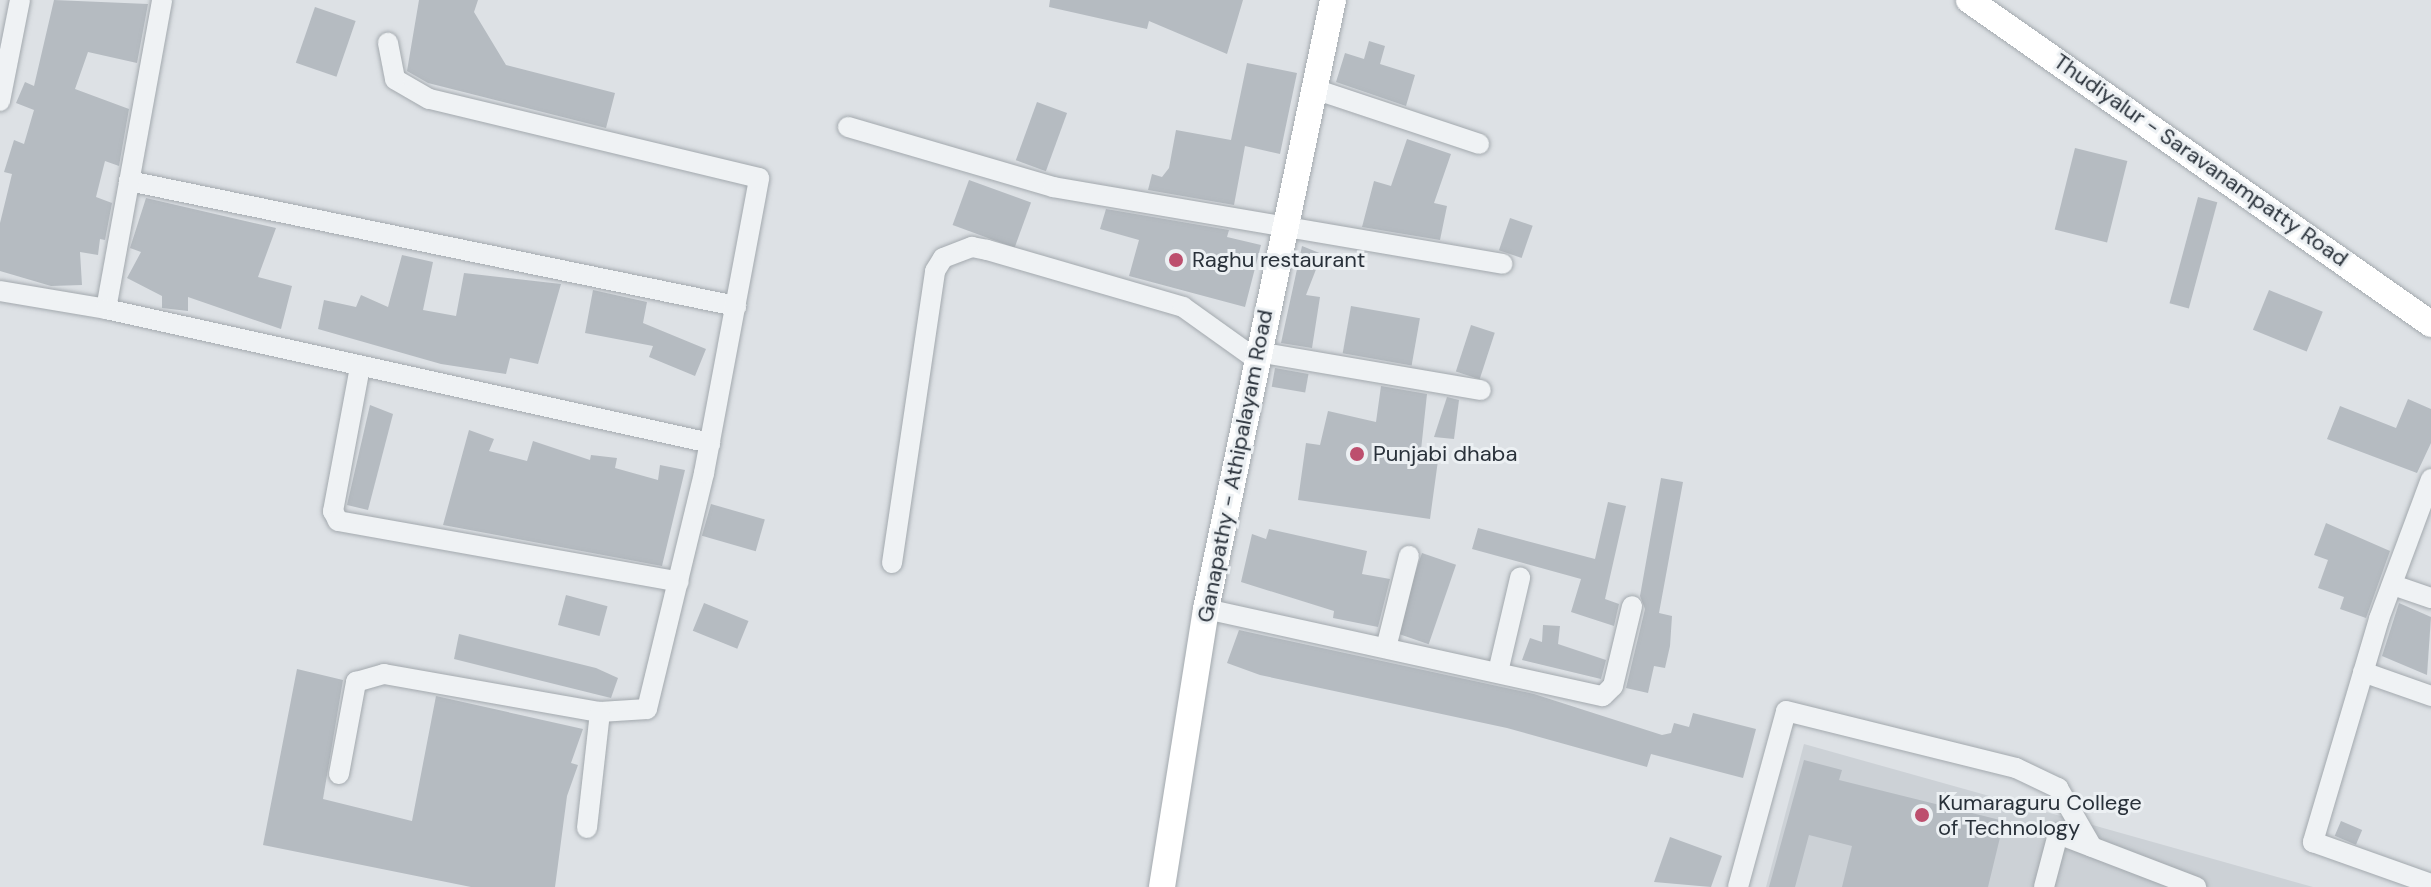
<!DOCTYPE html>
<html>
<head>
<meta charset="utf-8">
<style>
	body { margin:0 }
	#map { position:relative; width:2431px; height:887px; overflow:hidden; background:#dde1e5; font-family:"DM Sans",sans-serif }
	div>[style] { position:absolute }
	.built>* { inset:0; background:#ccd1d6 }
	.building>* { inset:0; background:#b5bbc1; transform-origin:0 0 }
	.roads { filter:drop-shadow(0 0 2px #a3a9ae) drop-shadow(0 0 2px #a3a9ae) }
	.minor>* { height:20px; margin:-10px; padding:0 10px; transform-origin:10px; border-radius:10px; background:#eff2f4 }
	.major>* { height:26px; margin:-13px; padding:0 13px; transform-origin:13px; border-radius:13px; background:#fff }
	.dots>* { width:22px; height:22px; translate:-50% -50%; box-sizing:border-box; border:4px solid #ecf0f3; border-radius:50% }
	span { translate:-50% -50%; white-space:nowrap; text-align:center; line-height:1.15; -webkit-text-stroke:6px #ecf0f3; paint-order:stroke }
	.street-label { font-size:22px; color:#29313a }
	.poi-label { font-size:22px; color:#29313a }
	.left { translate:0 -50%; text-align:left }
</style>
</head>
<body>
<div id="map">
	<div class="built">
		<div style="clip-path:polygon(1804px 744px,2313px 887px,1766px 887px)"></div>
	</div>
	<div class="building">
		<div style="clip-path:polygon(54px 0,148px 4px,137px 63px,88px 52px,75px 89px,129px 109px,119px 166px,105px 161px,96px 197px,112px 203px,105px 240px,100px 239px,98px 255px,80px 252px,82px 285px,51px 286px,0 271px,0 223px,12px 174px,4px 172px,14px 140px,24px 144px,34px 110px,16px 103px,25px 82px,34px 86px)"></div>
		<div style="clip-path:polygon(419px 0,478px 0,474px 12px,506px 65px,615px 93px,606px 128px,428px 83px,407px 71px)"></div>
		<div style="clip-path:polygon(1050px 0,1243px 0,1227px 54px,1149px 21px,1147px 29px,1049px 7px)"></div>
		<div style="left:315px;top:7px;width:43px;height:59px;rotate:19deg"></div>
		<div style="clip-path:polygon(1369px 41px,1385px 46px,1380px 64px,1415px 75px,1406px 106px,1336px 82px,1345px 53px,1364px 59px)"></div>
		<div style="clip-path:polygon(1247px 63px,1297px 73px,1280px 154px,1245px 146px,1234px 205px,1148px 190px,1152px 174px,1162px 177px,1169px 168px,1176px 130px,1231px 140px)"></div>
		<div style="left:1037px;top:102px;width:32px;height:62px;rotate:20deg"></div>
		<div style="clip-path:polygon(1407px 139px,1451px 154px,1434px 203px,1447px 206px,1440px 240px,1362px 227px,1374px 181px,1391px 186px)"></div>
		<div style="left:2075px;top:148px;width:54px;height:84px;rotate:14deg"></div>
		<div style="left:969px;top:180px;width:66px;height:48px;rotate:20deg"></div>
		<div style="left:2198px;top:197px;width:20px;height:110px;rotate:15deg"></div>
		<div style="clip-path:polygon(146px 198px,276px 228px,258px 277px,292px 286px,281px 329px,188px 297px,188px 311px,162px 308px,162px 296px,127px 278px,141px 252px,130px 248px)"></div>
		<div style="clip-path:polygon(1106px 209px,1229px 230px,1227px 237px,1261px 245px,1245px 307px,1129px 276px,1139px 240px,1100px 229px)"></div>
		<div style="left:1510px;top:218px;width:24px;height:34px;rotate:19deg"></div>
		<div style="clip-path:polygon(1302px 246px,1322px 254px,1306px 295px,1320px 297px,1312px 348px,1281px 343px)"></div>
		<div style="clip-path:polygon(402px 255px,433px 262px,423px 310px,456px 316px,464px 273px,561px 284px,538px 364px,510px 358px,506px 374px,441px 364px,318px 329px,324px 300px,356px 307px,361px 295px,388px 307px)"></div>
		<div style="clip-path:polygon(593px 290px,647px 302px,643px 323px,706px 349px,695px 376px,649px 357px,653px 346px,585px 333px)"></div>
		<div style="left:2269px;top:290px;width:58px;height:43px;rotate:22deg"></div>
		<div style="left:1351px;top:306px;width:70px;height:48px;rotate:10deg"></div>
		<div style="left:1471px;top:325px;width:25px;height:49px;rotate:18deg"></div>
		<div style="left:1275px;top:368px;width:34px;height:19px;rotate:10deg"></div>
		<div style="clip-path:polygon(1381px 386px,1427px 394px,1421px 450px,1439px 453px,1430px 519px,1298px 500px,1306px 443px,1320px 445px,1328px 411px,1376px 422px)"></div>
		<div style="clip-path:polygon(1447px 397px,1459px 400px,1454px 439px,1434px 437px)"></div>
		<div style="clip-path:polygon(2408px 399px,2431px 409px,2431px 443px,2417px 473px,2327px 439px,2340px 406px,2396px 428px)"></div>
		<div style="clip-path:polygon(370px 405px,393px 414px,368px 510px,347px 505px)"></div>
		<div style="clip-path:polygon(469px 430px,494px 439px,489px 451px,527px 461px,533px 441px,590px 460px,591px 455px,617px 458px,615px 468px,658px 480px,660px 465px,685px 470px,662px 566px,443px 525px)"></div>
		<div style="clip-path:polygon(1661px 478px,1683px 482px,1659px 613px,1672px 616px,1670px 646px,1665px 668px,1654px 666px,1648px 693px,1626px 688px,1645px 609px,1640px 596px)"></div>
		<div style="clip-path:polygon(1608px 502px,1626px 506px,1605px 599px,1619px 604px,1614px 626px,1571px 612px,1581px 579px,1472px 549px,1478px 528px,1595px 559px)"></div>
		<div style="left:711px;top:504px;width:56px;height:33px;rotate:16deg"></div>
		<div style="clip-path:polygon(2326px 523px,2390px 551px,2366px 618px,2340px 609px,2344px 597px,2318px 588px,2328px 560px,2314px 555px)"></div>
		<div style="clip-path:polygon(1269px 529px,1367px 551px,1362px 574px,1390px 579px,1378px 627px,1333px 618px,1334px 611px,1241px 582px,1252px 534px,1266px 539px)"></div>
		<div style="left:1422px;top:553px;width:36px;height:84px;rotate:19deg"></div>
		<div style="left:566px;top:595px;width:43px;height:31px;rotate:15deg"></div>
		<div style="left:704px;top:603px;width:48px;height:30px;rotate:22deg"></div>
		<div style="clip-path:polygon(2399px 603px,2431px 617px,2427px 675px,2382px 656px)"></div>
		<div style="clip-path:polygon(1543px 625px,1560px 626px,1558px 644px,1606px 660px,1601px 679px,1522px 660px,1530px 638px,1542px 642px)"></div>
		<div style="clip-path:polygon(1239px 630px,1534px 694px,1662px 735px,1671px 733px,1674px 723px,1689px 727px,1693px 713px,1756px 729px,1743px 778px,1651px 754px,1647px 767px,1507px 728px,1260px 675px,1227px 663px)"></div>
		<div style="clip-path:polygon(459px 634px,596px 668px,618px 678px,611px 698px,454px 659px)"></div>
		<div style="clip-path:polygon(297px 669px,343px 680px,323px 799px,412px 821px,436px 696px,583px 729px,571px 763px,578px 765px,567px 796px,555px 887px,471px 887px,263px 845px)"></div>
		<div style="clip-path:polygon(1804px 760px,1842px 770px,1839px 780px,2004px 821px,1988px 887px,1842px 887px,1852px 846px,1809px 835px,1795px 887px,1769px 887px)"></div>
		<div style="left:2341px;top:821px;width:23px;height:16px;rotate:23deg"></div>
		<div style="clip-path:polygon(1670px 837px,1722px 856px,1711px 887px,1654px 882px)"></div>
	</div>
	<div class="roads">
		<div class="minor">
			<div style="left:1314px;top:89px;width:174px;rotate:18.4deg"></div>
			<div style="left:0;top:101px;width:103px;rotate:-78.8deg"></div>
			<div style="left:848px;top:127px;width:214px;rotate:16.3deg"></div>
			<div style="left:1053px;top:187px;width:456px;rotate:9.7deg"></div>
			<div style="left:129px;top:181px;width:620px;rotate:11.64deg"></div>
			<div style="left:0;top:291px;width:108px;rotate:9.6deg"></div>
			<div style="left:106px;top:309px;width:314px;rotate:-79.7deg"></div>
			<div style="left:106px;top:309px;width:619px;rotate:12.51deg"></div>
			<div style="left:1258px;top:352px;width:226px;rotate:9.7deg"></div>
			<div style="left:360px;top:367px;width:147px;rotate:100.6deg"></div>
			<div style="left:333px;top:511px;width:11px;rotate:63deg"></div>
			<div style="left:338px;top:521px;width:346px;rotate:10.1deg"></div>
			<div style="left:2431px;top:479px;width:149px;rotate:110.4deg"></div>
			<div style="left:2379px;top:619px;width:233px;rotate:106.5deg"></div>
			<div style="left:2313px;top:842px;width:125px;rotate:19.6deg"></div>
			<div style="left:892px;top:563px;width:295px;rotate:-81.6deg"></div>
			<div style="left:935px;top:271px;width:15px;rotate:-58deg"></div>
			<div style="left:943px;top:258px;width:31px;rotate:-21deg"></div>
			<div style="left:972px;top:247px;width:15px;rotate:11deg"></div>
			<div style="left:987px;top:250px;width:204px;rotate:16.2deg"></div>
			<div style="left:1183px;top:307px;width:90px;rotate:35.5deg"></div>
			<div style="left:2393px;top:585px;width:40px;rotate:18.9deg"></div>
			<div style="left:1206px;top:609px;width:406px;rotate:12.4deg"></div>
			<div style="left:1603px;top:696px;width:14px;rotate:-45deg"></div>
			<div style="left:1613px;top:686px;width:82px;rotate:-76.6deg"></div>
			<div style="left:1386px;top:648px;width:95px;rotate:-76deg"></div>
			<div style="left:1498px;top:672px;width:97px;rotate:-76.8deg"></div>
			<div style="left:2363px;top:672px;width:72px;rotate:19.4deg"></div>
			<div style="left:339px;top:774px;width:94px;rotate:-79.5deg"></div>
			<div style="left:356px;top:682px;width:29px;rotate:-16deg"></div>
			<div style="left:384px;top:674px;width:219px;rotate:10deg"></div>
			<div style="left:600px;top:712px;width:47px;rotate:-3.7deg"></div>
			<div style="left:647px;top:709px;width:243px;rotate:-76.4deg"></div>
			<div style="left:704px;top:473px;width:300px;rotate:-79.4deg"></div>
			<div style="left:759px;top:178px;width:339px;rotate:-166.5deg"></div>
			<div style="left:429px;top:99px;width:39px;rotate:-150deg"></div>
			<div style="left:395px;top:79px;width:37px;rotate:-101deg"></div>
			<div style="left:587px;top:828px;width:117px;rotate:-83.6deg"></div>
			<div style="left:1738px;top:887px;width:182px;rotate:-74.7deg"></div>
			<div style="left:1786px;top:711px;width:237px;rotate:13.9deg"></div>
			<div style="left:2016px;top:768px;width:47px;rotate:25.5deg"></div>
			<div style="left:2058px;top:788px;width:68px;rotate:60deg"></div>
			<div style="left:2044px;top:887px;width:55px;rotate:-75.2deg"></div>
			<div style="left:2058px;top:834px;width:148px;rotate:21deg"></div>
		</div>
		<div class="major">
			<div style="left:1969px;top:0;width:564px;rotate:35.04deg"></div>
			<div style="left:1162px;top:887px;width:281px;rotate:-81deg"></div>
			<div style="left:1206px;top:609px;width:622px;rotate:-78.22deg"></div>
		</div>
	</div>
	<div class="dots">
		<div style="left:1176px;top:260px;background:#bd4f6e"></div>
		<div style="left:1357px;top:454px;background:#bd4f6e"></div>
		<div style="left:1922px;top:815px;background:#bd4f6e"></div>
	</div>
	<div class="street-label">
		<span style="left:2201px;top:160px;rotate:35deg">Thudiyalur - Saravanampatty Road</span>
		<span style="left:1235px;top:466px;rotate:-79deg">Ganapathy - Athipalayam Road</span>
	</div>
	<div class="poi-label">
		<span class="left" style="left:1192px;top:260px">Raghu restaurant</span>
		<span class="left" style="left:1373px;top:454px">Punjabi dhaba</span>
		<span class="left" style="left:1938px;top:815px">Kumaraguru College<br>of Technology</span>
	</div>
</div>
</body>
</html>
